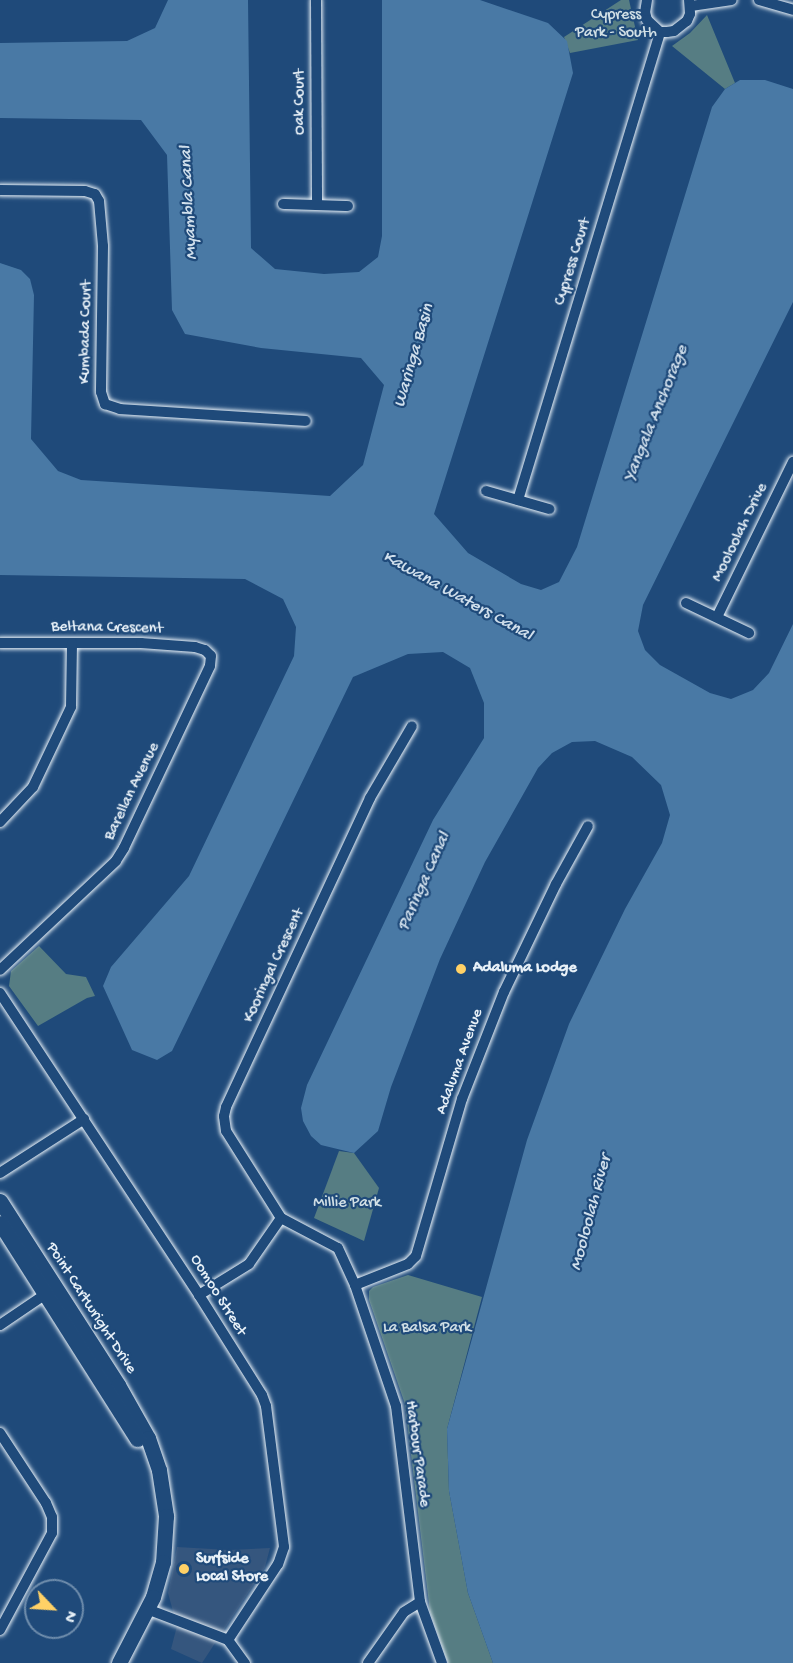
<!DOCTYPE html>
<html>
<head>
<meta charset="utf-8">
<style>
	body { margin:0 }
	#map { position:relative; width:793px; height:1663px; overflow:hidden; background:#1f4a7a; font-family:"Gochi Hand",sans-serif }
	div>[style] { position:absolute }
	.built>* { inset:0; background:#35567e }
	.green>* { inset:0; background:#567d83 }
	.water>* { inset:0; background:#4979a5 }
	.roads { filter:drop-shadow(0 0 2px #e8f1f8) drop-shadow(0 0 2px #e8f1f8) }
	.minor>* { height:10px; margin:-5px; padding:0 5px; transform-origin:5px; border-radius:5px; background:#1f4a7a }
	.secondary>* { height:15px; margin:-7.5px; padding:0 7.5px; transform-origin:7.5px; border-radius:7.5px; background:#1f4a7a }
	.dots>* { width:16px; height:16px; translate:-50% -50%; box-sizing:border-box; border:3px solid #1f4a7a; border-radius:50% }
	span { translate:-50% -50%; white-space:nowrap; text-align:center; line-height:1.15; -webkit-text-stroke:4.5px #1f4a7a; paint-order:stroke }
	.park-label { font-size:16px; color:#d2e0e6 }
	.street-label { font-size:16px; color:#e8f1f8 }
	.poi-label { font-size:16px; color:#e8f1f8; font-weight:700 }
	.left { translate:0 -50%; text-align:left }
	.water-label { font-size:18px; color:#d0dfec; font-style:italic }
	.north { position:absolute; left:24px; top:1579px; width:60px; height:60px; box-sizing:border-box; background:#1f4a7a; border:2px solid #6f8dac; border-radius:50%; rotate:115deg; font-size:16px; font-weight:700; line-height:24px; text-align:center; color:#e8f1f8 }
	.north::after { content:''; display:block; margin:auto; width:21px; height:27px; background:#ffd166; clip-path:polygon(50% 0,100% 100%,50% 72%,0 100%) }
</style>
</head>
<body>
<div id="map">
	<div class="built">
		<div style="clip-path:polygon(177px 1547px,229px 1550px,270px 1548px,265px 1567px,202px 1663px,171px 1649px,177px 1626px,168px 1593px)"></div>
	</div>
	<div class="green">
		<div style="clip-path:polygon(621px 0,629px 0,638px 40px,570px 53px,564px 37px)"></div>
		<div style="clip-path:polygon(707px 15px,735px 83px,725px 89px,672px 46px,690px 33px)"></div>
		<div style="clip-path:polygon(39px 946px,66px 974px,86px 977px,95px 996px,87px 998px,38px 1026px,9px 986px,11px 971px)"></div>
		<div style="clip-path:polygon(339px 1151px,354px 1153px,379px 1188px,364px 1241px,314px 1218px)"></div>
		<div style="clip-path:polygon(408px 1275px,482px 1297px,447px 1429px,449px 1491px,468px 1593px,493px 1663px,448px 1663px,430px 1612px,405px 1404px,369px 1300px,369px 1291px,373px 1287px)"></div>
	</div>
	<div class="water">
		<div style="clip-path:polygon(168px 0,248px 0,251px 248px,275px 269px,324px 274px,359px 272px,378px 257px,382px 236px,382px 0,480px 0,548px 23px,567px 41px,573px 73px,434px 514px,468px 553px,521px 584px,541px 590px,559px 582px,577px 547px,712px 107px,725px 89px,740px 80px,765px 80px,793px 89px,793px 302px,643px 605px,638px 631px,645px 650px,660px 665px,710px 693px,731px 699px,753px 690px,769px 673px,793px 624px,793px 1663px,493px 1663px,468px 1593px,449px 1491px,447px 1429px,527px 1140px,569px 1024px,625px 909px,662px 843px,670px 815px,661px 785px,632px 757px,595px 741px,572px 742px,552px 753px,538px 768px,485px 862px,440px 959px,391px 1087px,378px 1131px,354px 1153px,321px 1145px,311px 1136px,303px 1121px,301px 1108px,307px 1085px,433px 820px,484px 738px,484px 703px,470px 668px,443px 652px,408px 654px,353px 677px,172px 1051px,157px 1060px,132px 1050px,103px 986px,111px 967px,189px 876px,294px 656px,296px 627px,283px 599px,245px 579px,0 575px,0 263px,21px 270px,30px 279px,34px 295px,31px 439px,58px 471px,81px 480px,330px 496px,363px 465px,384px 385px,361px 358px,261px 348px,185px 334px,172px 310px,167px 155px,141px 120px,0 118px,0 43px,127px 41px,155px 28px)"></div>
	</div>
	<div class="roads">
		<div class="minor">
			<div style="left:316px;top:0;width:204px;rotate:89.7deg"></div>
			<div style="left:647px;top:0;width:12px;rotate:99deg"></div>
			<div style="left:645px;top:12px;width:8px;rotate:76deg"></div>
			<div style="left:647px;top:20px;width:18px;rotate:43deg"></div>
			<div style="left:660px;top:32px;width:7px"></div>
			<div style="left:667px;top:32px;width:7px;rotate:-8deg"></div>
			<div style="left:674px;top:31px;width:16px;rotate:-38deg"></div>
			<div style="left:687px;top:21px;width:8px;rotate:-67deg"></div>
			<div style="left:690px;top:14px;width:14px;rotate:-94deg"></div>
			<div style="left:759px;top:0;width:35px;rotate:16deg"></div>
			<div style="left:691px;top:6px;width:41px;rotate:-8.3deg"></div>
			<div style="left:0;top:190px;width:85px;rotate:0.7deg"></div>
			<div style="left:85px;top:191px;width:10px;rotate:17deg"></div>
			<div style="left:95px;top:194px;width:8px;rotate:60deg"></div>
			<div style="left:99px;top:201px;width:45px;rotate:84.9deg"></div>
			<div style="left:103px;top:246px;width:146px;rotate:90.8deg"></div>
			<div style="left:101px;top:392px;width:13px;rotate:72deg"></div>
			<div style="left:105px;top:404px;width:16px;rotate:18deg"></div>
			<div style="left:120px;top:409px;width:186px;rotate:3.7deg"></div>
			<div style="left:283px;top:204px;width:65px;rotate:1.8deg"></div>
			<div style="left:486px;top:491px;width:66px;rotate:15.9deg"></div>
			<div style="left:518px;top:500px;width:489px;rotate:-73.1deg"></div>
			<div style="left:686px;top:603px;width:70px;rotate:25.5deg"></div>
			<div style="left:717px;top:617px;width:173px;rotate:-63.9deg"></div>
			<div style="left:0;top:643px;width:141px"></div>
			<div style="left:141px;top:643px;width:54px;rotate:4.2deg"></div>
			<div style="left:195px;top:647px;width:10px;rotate:17deg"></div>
			<div style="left:205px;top:650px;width:8px;rotate:45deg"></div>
			<div style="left:211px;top:656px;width:10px;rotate:96deg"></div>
			<div style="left:210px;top:666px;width:201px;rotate:115.3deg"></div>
			<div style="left:124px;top:848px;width:15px;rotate:122deg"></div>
			<div style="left:116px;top:861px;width:159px;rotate:136.8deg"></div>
			<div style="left:0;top:822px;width:48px;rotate:-46.7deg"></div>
			<div style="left:33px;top:787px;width:89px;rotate:-64.6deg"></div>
			<div style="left:71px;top:707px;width:64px;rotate:-89.1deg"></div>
			<div style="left:0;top:993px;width:362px;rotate:56.6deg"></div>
			<div style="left:199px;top:1295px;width:118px;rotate:57.8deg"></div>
			<div style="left:262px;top:1395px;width:12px;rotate:70deg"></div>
			<div style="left:266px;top:1406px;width:142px;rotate:82.7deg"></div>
			<div style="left:284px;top:1547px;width:18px;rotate:109deg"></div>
			<div style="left:278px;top:1564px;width:91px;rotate:123.3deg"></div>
			<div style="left:0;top:1173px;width:100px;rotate:-32.7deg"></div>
			<div style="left:281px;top:1218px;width:103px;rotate:-122.3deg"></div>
			<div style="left:226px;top:1131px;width:15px;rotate:-98deg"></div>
			<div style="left:224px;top:1116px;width:9px;rotate:-77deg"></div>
			<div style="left:226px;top:1107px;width:341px;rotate:-65deg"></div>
			<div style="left:370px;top:798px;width:83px;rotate:-59.7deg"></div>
			<div style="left:281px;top:1218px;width:64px;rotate:27.8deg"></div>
			<div style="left:338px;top:1248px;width:41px;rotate:65.3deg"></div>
			<div style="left:355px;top:1285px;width:128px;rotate:71.3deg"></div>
			<div style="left:396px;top:1406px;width:197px;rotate:83deg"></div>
			<div style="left:420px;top:1602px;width:65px;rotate:70.2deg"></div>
			<div style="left:355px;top:1285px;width:57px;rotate:-21.6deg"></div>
			<div style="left:408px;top:1264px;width:11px;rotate:-45deg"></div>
			<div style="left:416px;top:1256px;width:164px;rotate:-73.7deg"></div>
			<div style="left:462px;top:1099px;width:115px;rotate:-68.6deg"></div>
			<div style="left:504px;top:992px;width:120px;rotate:-64.3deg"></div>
			<div style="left:556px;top:884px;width:66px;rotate:-61.1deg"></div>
			<div style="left:199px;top:1295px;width:59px;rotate:-31.8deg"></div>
			<div style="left:249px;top:1264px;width:56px;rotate:-55.2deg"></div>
			<div style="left:0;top:1325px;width:60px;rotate:-34.2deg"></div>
			<div style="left:0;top:1433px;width:84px;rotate:56.7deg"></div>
			<div style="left:46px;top:1503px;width:15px;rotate:67deg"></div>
			<div style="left:52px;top:1517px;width:16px;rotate:90deg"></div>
			<div style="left:52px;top:1533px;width:110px;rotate:118.2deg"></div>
			<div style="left:147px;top:1609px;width:87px;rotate:20.9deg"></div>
			<div style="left:228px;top:1640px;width:29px;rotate:54deg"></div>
			<div style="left:368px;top:1663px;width:62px;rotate:-54.8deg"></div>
			<div style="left:404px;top:1612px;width:19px;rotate:-32deg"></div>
		</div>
		<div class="secondary">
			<div style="left:0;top:1201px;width:219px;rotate:57.3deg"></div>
			<div style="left:118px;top:1385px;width:61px;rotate:60.5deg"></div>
			<div style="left:148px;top:1438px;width:34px;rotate:71deg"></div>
			<div style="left:159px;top:1470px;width:47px;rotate:81.3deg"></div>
			<div style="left:166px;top:1516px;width:46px;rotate:93.7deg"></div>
			<div style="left:163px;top:1562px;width:36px;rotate:106deg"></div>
			<div style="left:153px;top:1597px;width:74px;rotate:117.3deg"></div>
			<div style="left:0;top:1223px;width:256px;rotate:57.6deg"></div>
		</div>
	</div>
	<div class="dots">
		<div style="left:461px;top:969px;background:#ffd166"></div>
		<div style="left:184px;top:1569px;background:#ffd166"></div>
	</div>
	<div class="park-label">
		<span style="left:616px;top:25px">Cypress<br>Park - South</span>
		<span style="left:347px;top:1204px">Millie Park</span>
		<span style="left:427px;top:1329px">La Balsa Park</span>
	</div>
	<div class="street-label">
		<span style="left:301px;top:102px;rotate:-90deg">Oak Court</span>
		<span style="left:574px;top:262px;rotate:-73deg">Cypress Court</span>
		<span style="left:87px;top:332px;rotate:-89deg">Kumbada Court</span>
		<span style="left:741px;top:533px;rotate:-64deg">Mooloolah Drive</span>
		<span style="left:107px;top:629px;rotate:1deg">Beltana Crescent</span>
		<span style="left:133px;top:792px;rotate:-64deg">Barellan Avenue</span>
		<span style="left:275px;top:966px;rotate:-65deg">Kooringal Crescent</span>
		<span style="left:461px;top:1062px;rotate:-70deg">Adaluma Avenue</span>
		<span style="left:217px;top:1296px;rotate:58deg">Oomoo Street</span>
		<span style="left:90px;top:1309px;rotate:57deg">Point Cartwright Drive</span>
		<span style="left:416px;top:1454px;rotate:82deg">Harbour Parade</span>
	</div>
	<div class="poi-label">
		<span class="left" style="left:473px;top:969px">Adaluma Lodge</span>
		<span class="left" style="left:196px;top:1569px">Surfside<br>Local Store</span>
	</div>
	<div class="water-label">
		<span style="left:190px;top:203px;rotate:-93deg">Myambla Canal</span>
		<span style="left:415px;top:356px;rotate:-74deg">Waringa Basin</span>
		<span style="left:657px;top:414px;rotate:-68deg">Yangala Anchorage</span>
		<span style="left:457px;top:597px;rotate:29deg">Kawana Waters Canal</span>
		<span style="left:425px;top:882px;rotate:-66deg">Paringa Canal</span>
		<span style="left:592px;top:1213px;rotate:-75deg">Mooloolah River</span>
	</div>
	<div class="north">N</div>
</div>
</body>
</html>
